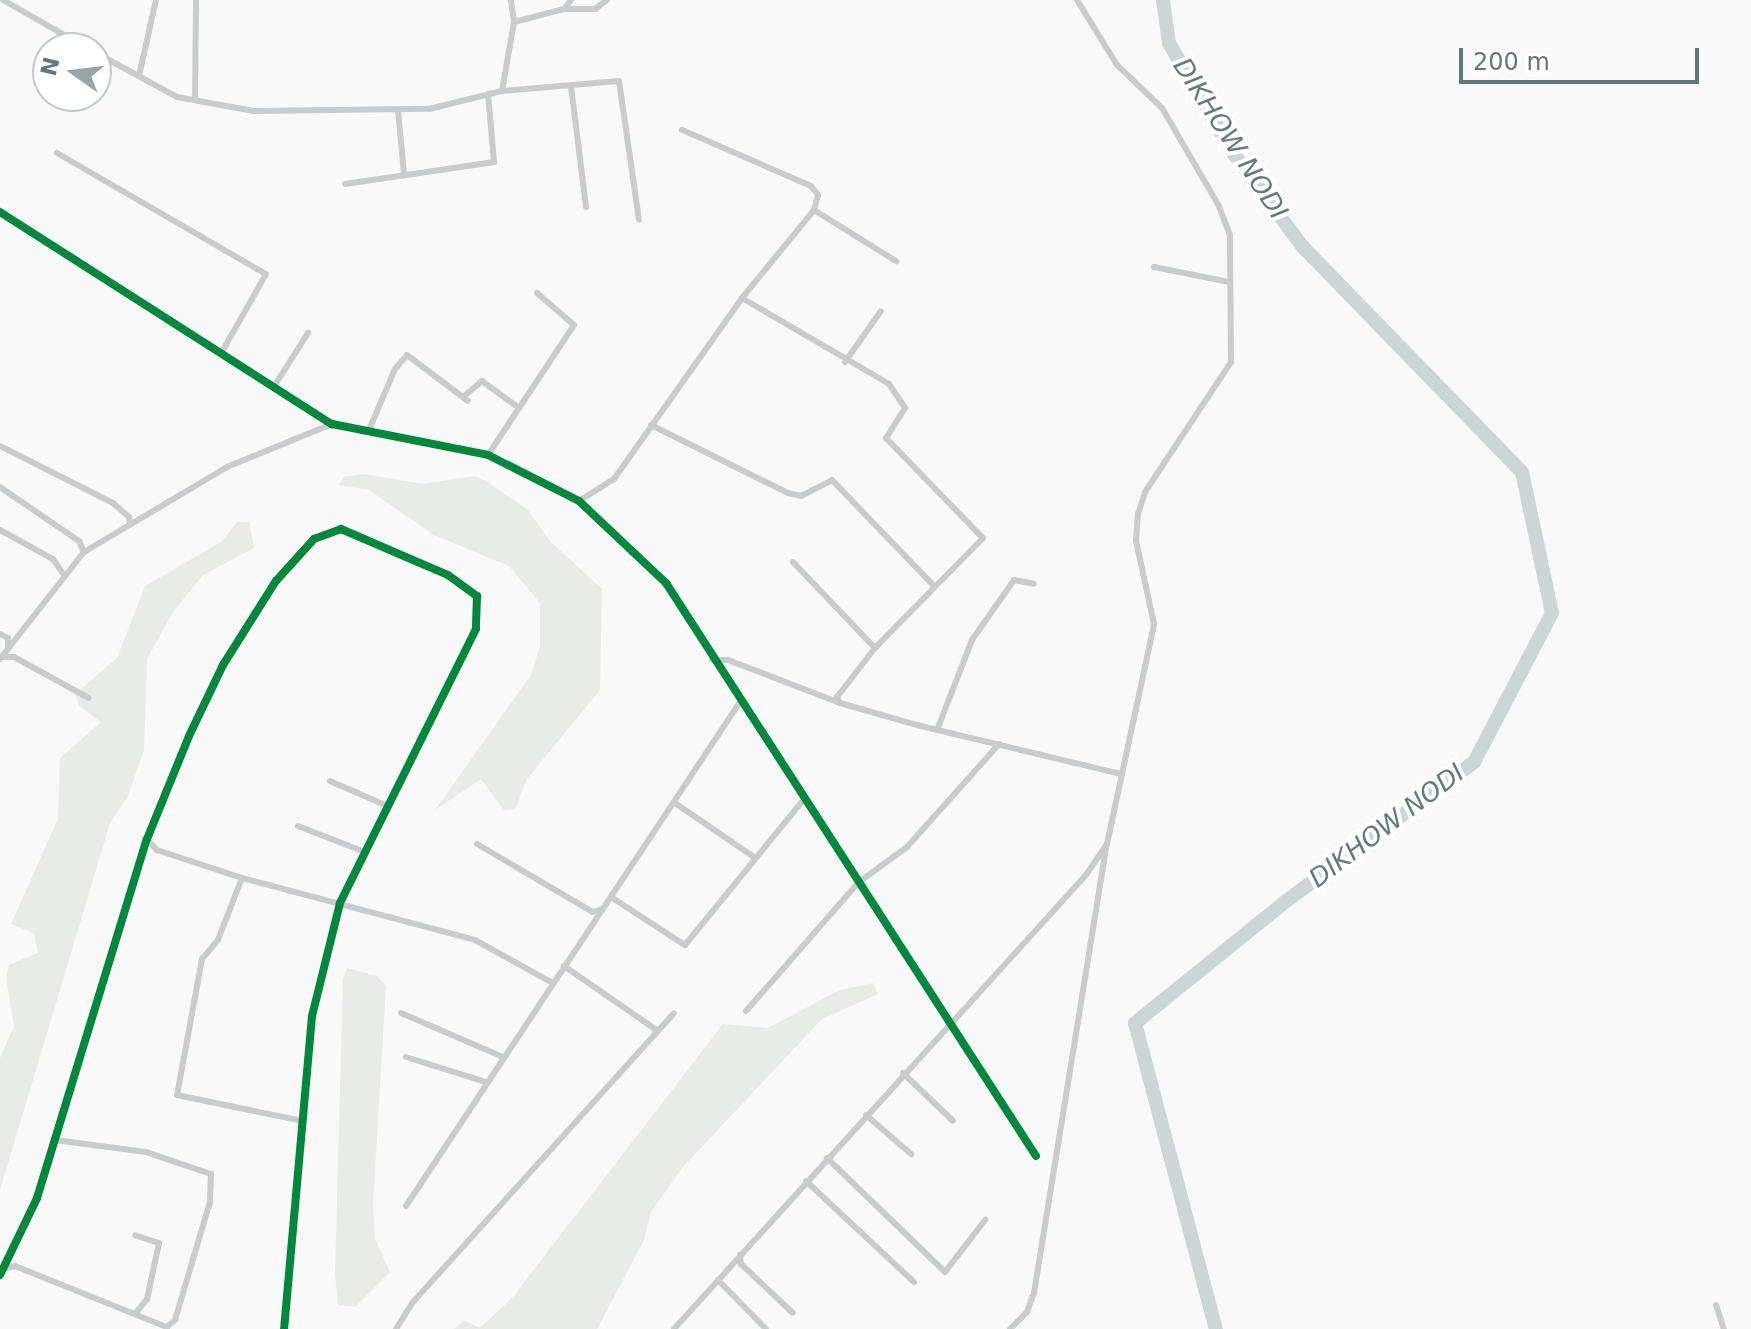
<!DOCTYPE html>
<html>
<head>
<meta charset="utf-8">
<style>
	body { margin:0 }
	#map { position:relative; width:1751px; height:1329px; overflow:hidden; background:#f9f9f9; font-family:"DejaVu Sans",sans-serif }
	div>[style] { position:absolute }
	.green>* { inset:0; background:#e9ebe6 }
	.river>* { height:14px; margin:-7px; padding:0 7px; transform-origin:7px; border-radius:7px; background:#cad7d6 }
	.street>* { height:6px; margin:-3px; padding:0 3px; transform-origin:3px; border-radius:3px; background:#c9cccd }
	.cycleway>* { height:8px; margin:-4px; padding:0 4px; transform-origin:4px; border-radius:4px; background:#00873e }
	span { translate:-50% -50%; white-space:nowrap; text-align:center; line-height:1.15; -webkit-text-stroke:8px #fff; paint-order:stroke }
	.water-label { font-size:26px; color:#607c7b; font-style:italic }
	.north { position:absolute; left:32px; top:32px; width:80px; height:80px; box-sizing:border-box; background:#fff; border:2px solid #bfc9cb; border-radius:50%; rotate:284deg; font-size:22px; font-weight:700; line-height:32px; text-align:center; color:#60787c }
	.north::after { content:''; display:block; margin:auto; width:28px; height:36px; background:#96a5a8; clip-path:polygon(50% 0,100% 100%,50% 72%,0 100%) }
	.scale { position:absolute; left:1459px; top:48px; width:240px; height:36px; box-sizing:border-box; border:4px solid #60787c; border-top:0; padding-left:10px; font-size:24px; line-height:28px; white-space:nowrap; color:#60787c; -webkit-text-stroke:6px #fff; paint-order:stroke }
</style>
</head>
<body>
<div id="map">
	<div class="green">
		<div style="clip-path:polygon(363px 474px,422px 484px,475px 476px,486px 481px,528px 510px,550px 541px,602px 589px,600px 690px,527px 779px,515px 809px,504px 810px,481px 779px,435px 810px,531px 675px,540px 646px,540px 603px,509px 566px,434px 535px,369px 490px,339px 485px,343px 477px)"></div>
		<div style="clip-path:polygon(237px 522px,249px 522px,254px 548px,203px 575px,173px 612px,147px 659px,144px 750px,128px 796px,110px 823px,0 1190px,0 1058px,14px 1026px,6px 978px,9px 965px,38px 953px,34px 933px,11px 924px,58px 819px,60px 758px,101px 722px,79px 706px,75px 694px,117px 658px,145px 586px,221px 542px)"></div>
		<div style="clip-path:polygon(347px 968px,377px 976px,386px 986px,373px 1204px,375px 1239px,390px 1272px,355px 1307px,338px 1305px,335px 1274px,343px 979px)"></div>
		<div style="clip-path:polygon(873px 983px,878px 994px,822px 1019px,682px 1168px,651px 1212px,644px 1240px,597px 1329px,453px 1329px,465px 1321px,480px 1328px,512px 1298px,723px 1024px,768px 1028px,840px 990px)"></div>
	</div>
	<div class="river">
		<div style="left:1163px;top:0;width:43px;rotate:82.1deg"></div>
		<div style="left:1169px;top:43px;width:127px;rotate:59.8deg"></div>
		<div style="left:1233px;top:153px;width:116px;rotate:53.4deg"></div>
		<div style="left:1302px;top:246px;width:315px;rotate:45.8deg"></div>
		<div style="left:1522px;top:472px;width:144px;rotate:78deg"></div>
		<div style="left:1552px;top:613px;width:168px;rotate:117.6deg"></div>
		<div style="left:1474px;top:762px;width:235px;rotate:143.5deg"></div>
		<div style="left:1285px;top:902px;width:193px;rotate:141.1deg"></div>
		<div style="left:1135px;top:1023px;width:317px;rotate:75.2deg"></div>
	</div>
	<div class="street">
		<div style="left:3px;top:0;width:97px;rotate:29.7deg"></div>
		<div style="left:564px;top:9px;width:31px"></div>
		<div style="left:595px;top:9px;width:15px;rotate:-37deg"></div>
		<div style="left:514px;top:22px;width:52px;rotate:-14.6deg"></div>
		<div style="left:564px;top:9px;width:11px;rotate:-52deg"></div>
		<div style="left:96px;top:53px;width:92px;rotate:28.5deg"></div>
		<div style="left:177px;top:97px;width:78px;rotate:10.3deg"></div>
		<div style="left:254px;top:111px;width:175px;rotate:-0.7deg"></div>
		<div style="left:429px;top:109px;width:75px;rotate:-13.9deg"></div>
		<div style="left:502px;top:91px;width:70px;rotate:-80.1deg"></div>
		<div style="left:514px;top:22px;width:22px;rotate:-98deg"></div>
		<div style="left:139px;top:76px;width:78px;rotate:-77.4deg"></div>
		<div style="left:571px;top:86px;width:122px;rotate:82.9deg"></div>
		<div style="left:502px;top:91px;width:117px;rotate:-4.9deg"></div>
		<div style="left:619px;top:81px;width:140px;rotate:81.8deg"></div>
		<div style="left:195px;top:100px;width:100px;rotate:-89.4deg"></div>
		<div style="left:398px;top:110px;width:64px;rotate:84.6deg"></div>
		<div style="left:57px;top:153px;width:241px;rotate:30.1deg"></div>
		<div style="left:266px;top:274px;width:87px;rotate:119.5deg"></div>
		<div style="left:345px;top:184px;width:151px;rotate:-8.4deg"></div>
		<div style="left:494px;top:162px;width:68px;rotate:-95deg"></div>
		<div style="left:814px;top:210px;width:97px;rotate:31.9deg"></div>
		<div style="left:0;top:212px;width:394px;rotate:32.6deg"></div>
		<div style="left:332px;top:424px;width:159px;rotate:11.2deg"></div>
		<div style="left:488px;top:455px;width:102px;rotate:26.8deg"></div>
		<div style="left:579px;top:501px;width:120px;rotate:43.3deg"></div>
		<div style="left:666px;top:583px;width:682px;rotate:57.15deg"></div>
		<div style="left:1154px;top:267px;width:76px;rotate:11.3deg"></div>
		<div style="left:742px;top:298px;width:170px;rotate:30.3deg"></div>
		<div style="left:889px;top:384px;width:29px;rotate:56deg"></div>
		<div style="left:905px;top:408px;width:36px;rotate:122deg"></div>
		<div style="left:886px;top:438px;width:139px;rotate:45.9deg"></div>
		<div style="left:983px;top:538px;width:154px;rotate:134.5deg"></div>
		<div style="left:875px;top:648px;width:62px;rotate:127.8deg"></div>
		<div style="left:837px;top:697px;width:7px;rotate:63deg"></div>
		<div style="left:845px;top:362px;width:62px;rotate:-54.8deg"></div>
		<div style="left:275px;top:385px;width:62px;rotate:-57.6deg"></div>
		<div style="left:463px;top:397px;width:25px;rotate:-40deg"></div>
		<div style="left:482px;top:381px;width:46px;rotate:36.1deg"></div>
		<div style="left:651px;top:425px;width:153px;rotate:26.4deg"></div>
		<div style="left:788px;top:493px;width:13px;rotate:13deg"></div>
		<div style="left:801px;top:496px;width:35px;rotate:-27deg"></div>
		<div style="left:832px;top:480px;width:146px;rotate:46.1deg"></div>
		<div style="left:369px;top:430px;width:66px;rotate:-66.9deg"></div>
		<div style="left:395px;top:369px;width:18px;rotate:-49deg"></div>
		<div style="left:407px;top:355px;width:76px;rotate:37deg"></div>
		<div style="left:0;top:446px;width:127px;rotate:26.8deg"></div>
		<div style="left:113px;top:503px;width:21px;rotate:41deg"></div>
		<div style="left:129px;top:517px;width:7px;rotate:82deg"></div>
		<div style="left:488px;top:455px;width:156px;rotate:-56.5deg"></div>
		<div style="left:574px;top:325px;width:49px;rotate:-139.1deg"></div>
		<div style="left:0;top:487px;width:96px;rotate:34.4deg"></div>
		<div style="left:79px;top:541px;width:12px;rotate:66deg"></div>
		<div style="left:579px;top:501px;width:41px;rotate:-32.2deg"></div>
		<div style="left:614px;top:479px;width:222px;rotate:-54.7deg"></div>
		<div style="left:742px;top:298px;width:114px;rotate:-50.7deg"></div>
		<div style="left:814px;top:210px;width:16px;rotate:-75deg"></div>
		<div style="left:818px;top:195px;width:11px;rotate:-128deg"></div>
		<div style="left:811px;top:186px;width:141px;rotate:-156.5deg"></div>
		<div style="left:0;top:530px;width:60px;rotate:28.7deg"></div>
		<div style="left:53px;top:559px;width:18px;rotate:56deg"></div>
		<div style="left:793px;top:562px;width:119px;rotate:46.4deg"></div>
		<div style="left:0;top:634px;width:9px;rotate:27deg"></div>
		<div style="left:8px;top:638px;width:11px;rotate:90deg"></div>
		<div style="left:1px;top:657px;width:13px"></div>
		<div style="left:14px;top:657px;width:85px;rotate:28.7deg"></div>
		<div style="left:0;top:659px;width:136px;rotate:-51.9deg"></div>
		<div style="left:84px;top:552px;width:166px;rotate:-30.7deg"></div>
		<div style="left:227px;top:467px;width:113px;rotate:-22.3deg"></div>
		<div style="left:712px;top:660px;width:16px"></div>
		<div style="left:728px;top:660px;width:120px;rotate:21deg"></div>
		<div style="left:840px;top:703px;width:84px;rotate:15.9deg"></div>
		<div style="left:921px;top:726px;width:206px;rotate:13.5deg"></div>
		<div style="left:937px;top:730px;width:97px;rotate:-68.7deg"></div>
		<div style="left:972px;top:640px;width:73px;rotate:-55deg"></div>
		<div style="left:1014px;top:580px;width:20px;rotate:11deg"></div>
		<div style="left:330px;top:781px;width:60px;rotate:23.6deg"></div>
		<div style="left:675px;top:803px;width:96px;rotate:34.4deg"></div>
		<div style="left:298px;top:826px;width:69px;rotate:21.3deg"></div>
		<div style="left:147px;top:839px;width:15px;rotate:48deg"></div>
		<div style="left:157px;top:850px;width:89px;rotate:18.2deg"></div>
		<div style="left:242px;top:878px;width:241px;rotate:14.9deg"></div>
		<div style="left:475px;top:940px;width:89px;rotate:28.9deg"></div>
		<div style="left:477px;top:844px;width:134px;rotate:30.4deg"></div>
		<div style="left:593px;top:912px;width:10px;rotate:-17deg"></div>
		<div style="left:242px;top:878px;width:66px;rotate:111.2deg"></div>
		<div style="left:218px;top:940px;width:25px;rotate:130deg"></div>
		<div style="left:202px;top:959px;width:138px;rotate:100.4deg"></div>
		<div style="left:177px;top:1095px;width:129px;rotate:11.7deg"></div>
		<div style="left:611px;top:897px;width:88px;rotate:33deg"></div>
		<div style="left:685px;top:945px;width:188px;rotate:-50.8deg"></div>
		<div style="left:564px;top:966px;width:111px;rotate:34.7deg"></div>
		<div style="left:655px;top:1029px;width:6px;rotate:90deg"></div>
		<div style="left:746px;top:1011px;width:171px;rotate:-48.8deg"></div>
		<div style="left:859px;top:882px;width:59px;rotate:-36.1deg"></div>
		<div style="left:907px;top:847px;width:138px;rotate:-48.2deg"></div>
		<div style="left:401px;top:1013px;width:111px;rotate:23.3deg"></div>
		<div style="left:406px;top:1057px;width:84px;rotate:17.4deg"></div>
		<div style="left:903px;top:1073px;width:69px;rotate:43.8deg"></div>
		<div style="left:866px;top:1115px;width:60px;rotate:40.9deg"></div>
		<div style="left:827px;top:1158px;width:164px;rotate:44deg"></div>
		<div style="left:945px;top:1272px;width:66px;rotate:-52.4deg"></div>
		<div style="left:806px;top:1181px;width:148px;rotate:43.1deg"></div>
		<div style="left:406px;top:1206px;width:605px;rotate:-56.47deg"></div>
		<div style="left:740px;top:1255px;width:9px;rotate:84deg"></div>
		<div style="left:741px;top:1264px;width:71px;rotate:43.3deg"></div>
		<div style="left:7px;top:1268px;width:8px;rotate:-14deg"></div>
		<div style="left:15px;top:1266px;width:164px;rotate:21.9deg"></div>
		<div style="left:167px;top:1327px;width:11px;rotate:-41deg"></div>
		<div style="left:175px;top:1320px;width:123px;rotate:-73.5deg"></div>
		<div style="left:210px;top:1202px;width:28px;rotate:-88deg"></div>
		<div style="left:211px;top:1174px;width:69px;rotate:-161.3deg"></div>
		<div style="left:146px;top:1152px;width:92px;rotate:-172.5deg"></div>
		<div style="left:0;top:1275px;width:85px;rotate:-64.3deg"></div>
		<div style="left:37px;top:1198px;width:375px;rotate:-73deg"></div>
		<div style="left:147px;top:839px;width:111px;rotate:-67.8deg"></div>
		<div style="left:189px;top:736px;width:79px;rotate:-64.4deg"></div>
		<div style="left:223px;top:665px;width:99px;rotate:-57.8deg"></div>
		<div style="left:276px;top:581px;width:57px;rotate:-47.9deg"></div>
		<div style="left:314px;top:539px;width:29px;rotate:-20deg"></div>
		<div style="left:341px;top:529px;width:116px;rotate:23.3deg"></div>
		<div style="left:448px;top:575px;width:36px;rotate:36deg"></div>
		<div style="left:477px;top:596px;width:33px;rotate:92deg"></div>
		<div style="left:476px;top:629px;width:306px;rotate:116.4deg"></div>
		<div style="left:340px;top:903px;width:116px;rotate:103.9deg"></div>
		<div style="left:312px;top:1016px;width:314px;rotate:95.1deg"></div>
		<div style="left:718px;top:1280px;width:69px;rotate:45.6deg"></div>
		<div style="left:1716px;top:1305px;width:25px;rotate:72deg"></div>
		<div style="left:135px;top:1314px;width:19px;rotate:-51deg"></div>
		<div style="left:147px;top:1299px;width:57px;rotate:-77.9deg"></div>
		<div style="left:159px;top:1243px;width:25px;rotate:-162deg"></div>
		<div style="left:396px;top:1329px;width:32px;rotate:-58deg"></div>
		<div style="left:413px;top:1302px;width:389px;rotate:-47.9deg"></div>
		<div style="left:674px;top:1329px;width:613px;rotate:-47.78deg"></div>
		<div style="left:1086px;top:875px;width:34px;rotate:-56deg"></div>
		<div style="left:1010px;top:1329px;width:24px;rotate:-45deg"></div>
		<div style="left:1027px;top:1312px;width:20px;rotate:-70deg"></div>
		<div style="left:1034px;top:1293px;width:455px;rotate:-80.8deg"></div>
		<div style="left:1107px;top:844px;width:225px;rotate:-77.9deg"></div>
		<div style="left:1154px;top:624px;width:85px;rotate:-102.2deg"></div>
		<div style="left:1136px;top:541px;width:27px;rotate:-86deg"></div>
		<div style="left:1138px;top:514px;width:23px;rotate:-72deg"></div>
		<div style="left:1145px;top:492px;width:156px;rotate:-56.5deg"></div>
		<div style="left:1231px;top:362px;width:127px;rotate:-90.5deg"></div>
		<div style="left:1230px;top:235px;width:31px;rotate:-111deg"></div>
		<div style="left:1219px;top:206px;width:113px;rotate:-120.2deg"></div>
		<div style="left:1162px;top:108px;width:62px;rotate:-136.3deg"></div>
		<div style="left:1117px;top:65px;width:76px;rotate:-121.6deg"></div>
	</div>
	<div class="cycleway">
		<div style="left:0;top:212px;width:394px;rotate:32.6deg"></div>
		<div style="left:332px;top:424px;width:159px;rotate:11.2deg"></div>
		<div style="left:488px;top:455px;width:102px;rotate:26.8deg"></div>
		<div style="left:579px;top:501px;width:120px;rotate:43.3deg"></div>
		<div style="left:666px;top:583px;width:682px;rotate:57.15deg"></div>
		<div style="left:0;top:1275px;width:85px;rotate:-64.3deg"></div>
		<div style="left:37px;top:1198px;width:375px;rotate:-73deg"></div>
		<div style="left:147px;top:839px;width:111px;rotate:-67.8deg"></div>
		<div style="left:189px;top:736px;width:79px;rotate:-64.4deg"></div>
		<div style="left:223px;top:665px;width:99px;rotate:-57.8deg"></div>
		<div style="left:276px;top:581px;width:57px;rotate:-47.9deg"></div>
		<div style="left:314px;top:539px;width:29px;rotate:-20deg"></div>
		<div style="left:341px;top:529px;width:116px;rotate:23.3deg"></div>
		<div style="left:448px;top:575px;width:36px;rotate:36deg"></div>
		<div style="left:477px;top:596px;width:33px;rotate:92deg"></div>
		<div style="left:476px;top:629px;width:306px;rotate:116.4deg"></div>
		<div style="left:340px;top:903px;width:116px;rotate:103.9deg"></div>
		<div style="left:312px;top:1016px;width:314px;rotate:95.1deg"></div>
	</div>
	<div class="water-label">
		<span style="left:1230px;top:139px;rotate:57deg">DIKHOW NODI</span>
		<span style="left:1387px;top:826px;rotate:-37deg">DIKHOW NODI</span>
	</div>
	<div class="north">N</div>
	<div class="scale">200 m</div>
</div>
</body>
</html>
